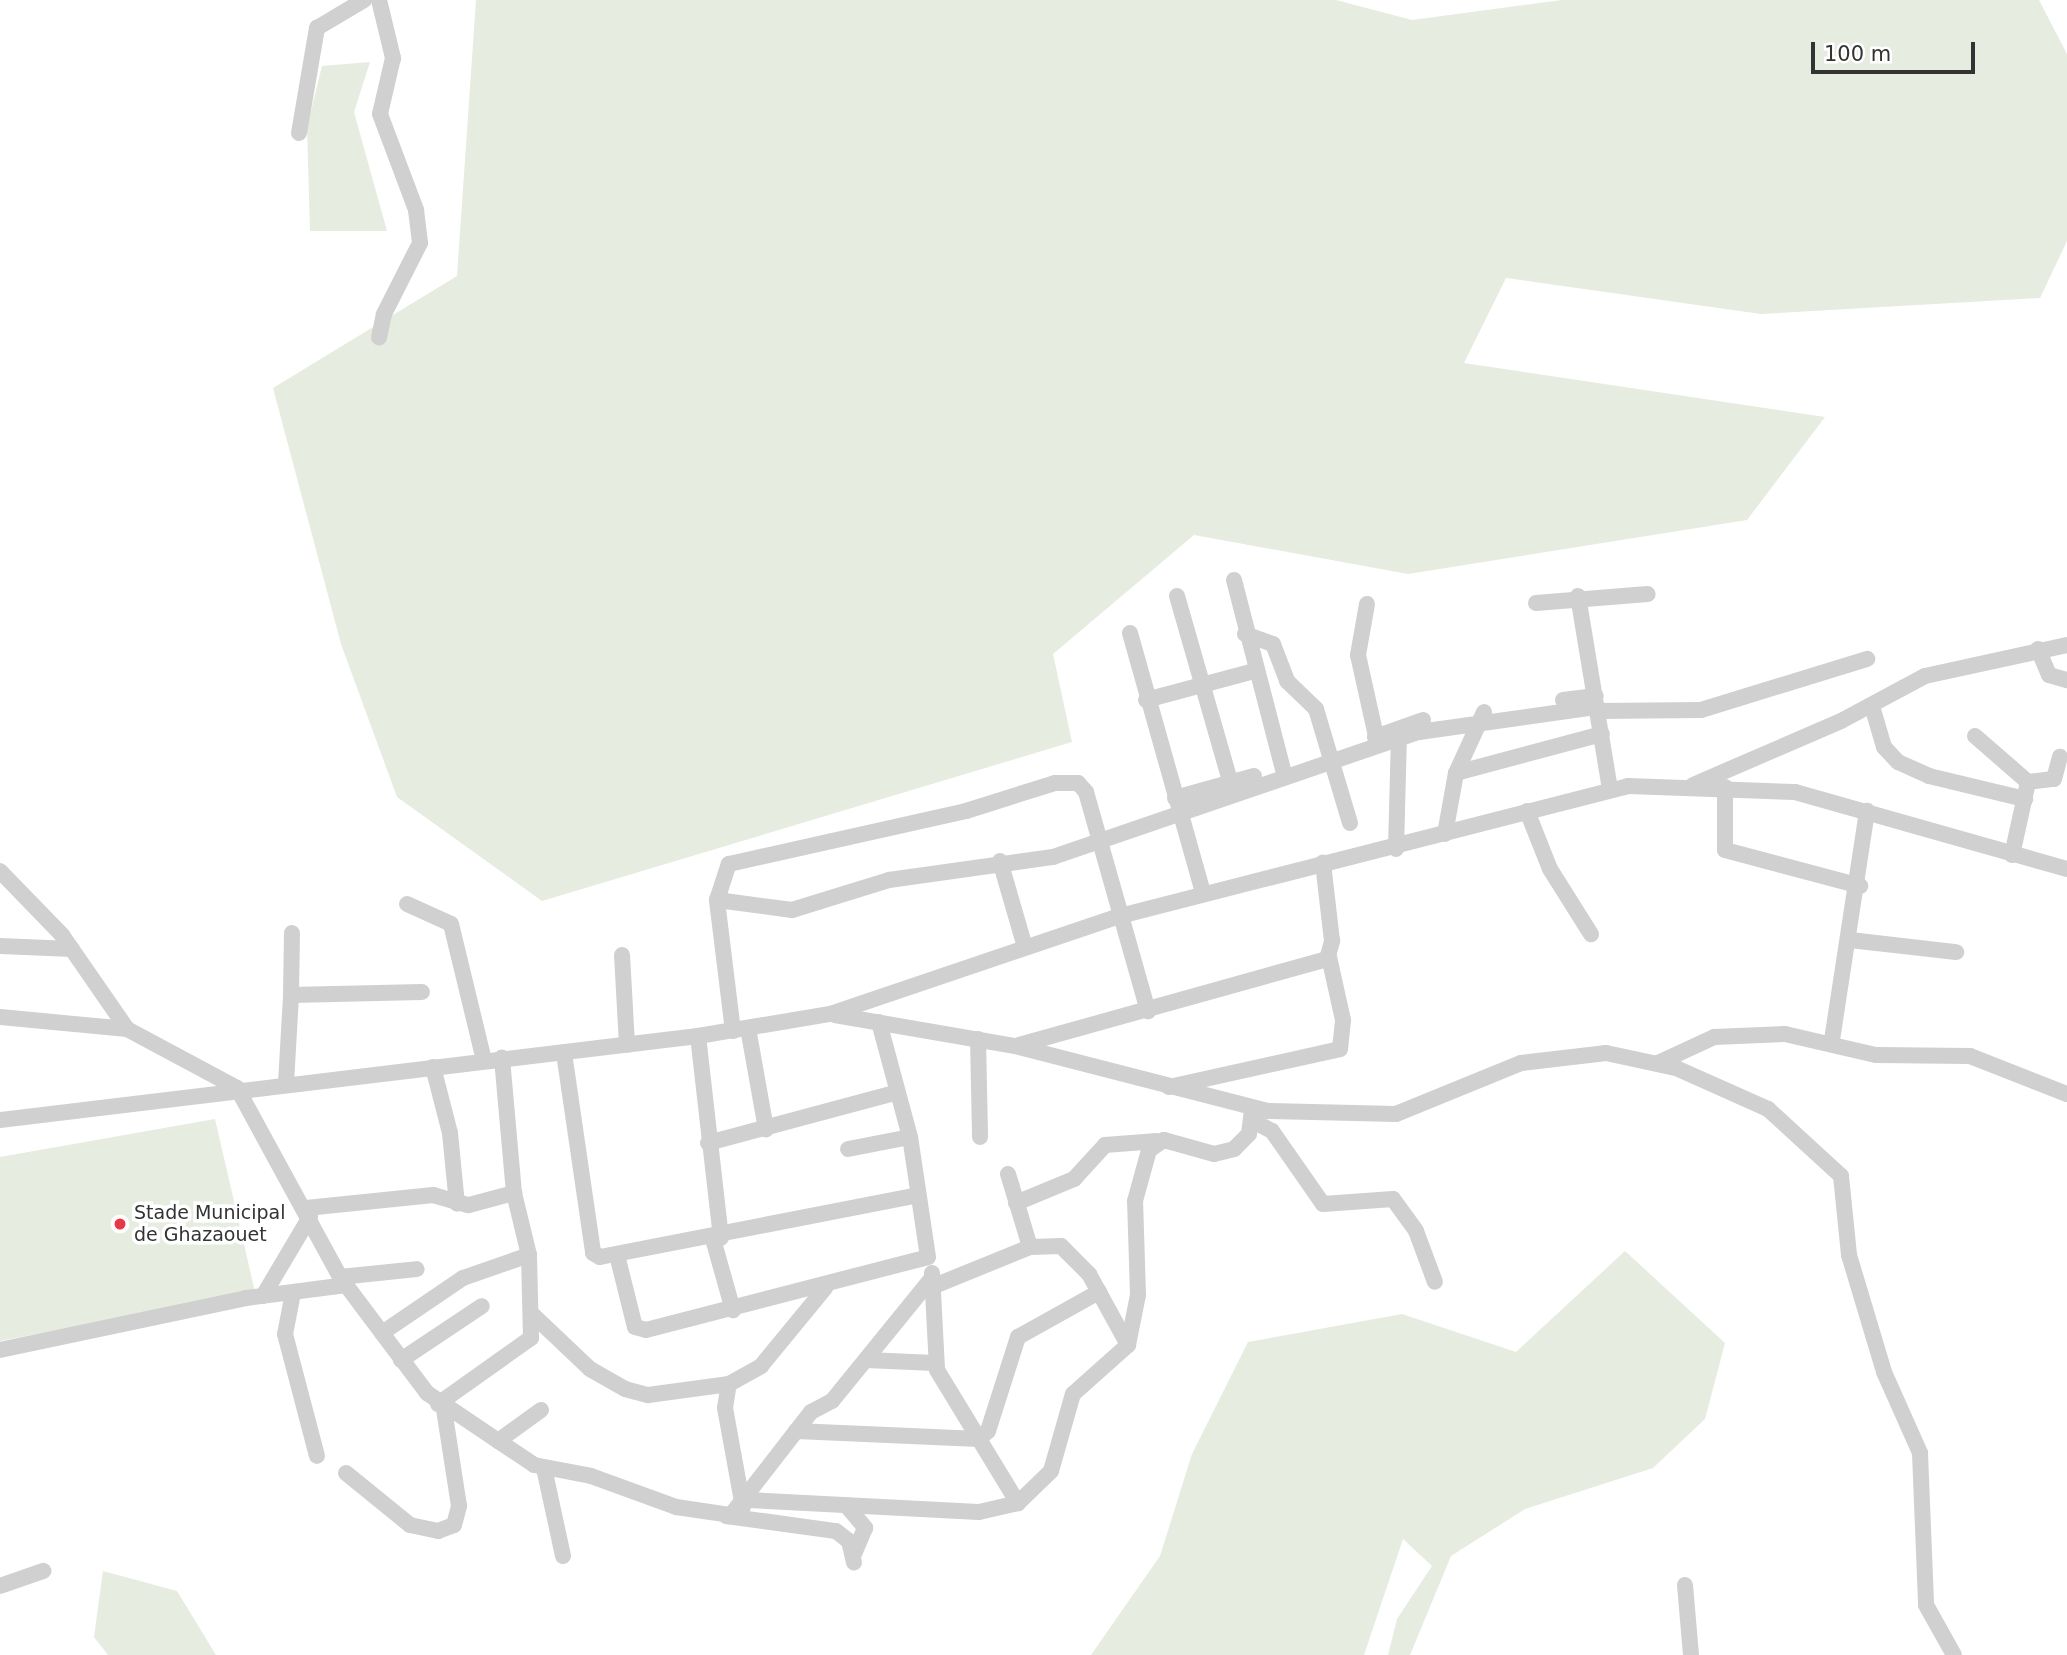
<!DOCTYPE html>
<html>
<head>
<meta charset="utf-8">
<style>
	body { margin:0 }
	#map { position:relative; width:2067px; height:1655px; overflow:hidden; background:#fff; font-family:"DejaVu Sans",sans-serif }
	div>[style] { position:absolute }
	.green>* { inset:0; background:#e6ecdf }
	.minor>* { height:16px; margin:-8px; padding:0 8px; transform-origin:8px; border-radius:8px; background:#d0d0d0 }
	.dots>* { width:19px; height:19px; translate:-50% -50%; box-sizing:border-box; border:4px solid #fff; border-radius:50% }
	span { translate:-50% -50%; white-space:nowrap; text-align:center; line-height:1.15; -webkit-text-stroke:7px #fff; paint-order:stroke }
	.poi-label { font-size:19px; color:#333 }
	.left { translate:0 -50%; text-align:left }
	.scale { position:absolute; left:1811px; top:42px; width:164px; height:32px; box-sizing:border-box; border:4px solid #333; border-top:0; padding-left:9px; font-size:21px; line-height:24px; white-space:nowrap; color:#333; -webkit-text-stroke:5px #fff; paint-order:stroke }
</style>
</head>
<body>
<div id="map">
	<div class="green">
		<div style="clip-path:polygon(476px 0,1336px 0,1412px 20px,1562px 0,2039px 0,2067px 54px,2067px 241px,2040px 298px,1761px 314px,1506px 278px,1464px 363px,1825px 417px,1747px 520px,1408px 574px,1194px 535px,1053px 654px,1072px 742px,542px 901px,397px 797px,341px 644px,273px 388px,457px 276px)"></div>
		<div style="clip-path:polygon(370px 62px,354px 112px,387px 231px,310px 231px,307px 127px,322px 66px)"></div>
		<div style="clip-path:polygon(215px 1119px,255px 1292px,0 1341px,0 1157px)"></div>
		<div style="clip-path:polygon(1625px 1251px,1725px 1343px,1705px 1419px,1653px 1468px,1525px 1509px,1451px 1556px,1410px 1655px,1388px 1655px,1397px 1619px,1432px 1566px,1403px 1539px,1364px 1655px,1091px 1655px,1160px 1556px,1192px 1454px,1248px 1342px,1402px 1314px,1516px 1352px)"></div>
		<div style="clip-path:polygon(103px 1571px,177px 1591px,216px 1655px,108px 1655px,94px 1637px)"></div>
	</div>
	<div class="minor">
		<div style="left:379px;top:0;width:60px;rotate:76.4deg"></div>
		<div style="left:393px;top:58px;width:57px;rotate:103.1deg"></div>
		<div style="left:380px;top:114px;width:103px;rotate:69.4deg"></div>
		<div style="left:416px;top:210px;width:33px;rotate:83deg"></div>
		<div style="left:420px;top:243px;width:80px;rotate:116.9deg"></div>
		<div style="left:384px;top:314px;width:24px;rotate:102deg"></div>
		<div style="left:299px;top:133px;width:107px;rotate:-80.3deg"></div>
		<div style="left:317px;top:28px;width:55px;rotate:-30.8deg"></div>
		<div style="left:1234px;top:580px;width:203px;rotate:75.5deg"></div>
		<div style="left:1177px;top:596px;width:203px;rotate:74deg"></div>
		<div style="left:1578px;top:596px;width:196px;rotate:80.6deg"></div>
		<div style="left:1536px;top:603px;width:112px;rotate:-4.6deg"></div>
		<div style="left:1367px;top:604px;width:52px;rotate:100deg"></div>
		<div style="left:1358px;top:655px;width:83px;rotate:77.5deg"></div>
		<div style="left:1130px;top:633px;width:270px;rotate:74.3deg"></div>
		<div style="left:1245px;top:634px;width:30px;rotate:20deg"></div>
		<div style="left:1273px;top:644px;width:40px;rotate:69deg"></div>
		<div style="left:1287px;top:681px;width:40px;rotate:44deg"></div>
		<div style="left:1316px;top:709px;width:119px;rotate:73.4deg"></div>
		<div style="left:2038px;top:649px;width:28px;rotate:67deg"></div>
		<div style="left:2049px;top:675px;width:19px;rotate:16deg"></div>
		<div style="left:1146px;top:700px;width:112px;rotate:-15deg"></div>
		<div style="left:1563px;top:700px;width:33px;rotate:-7deg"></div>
		<div style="left:1872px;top:706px;width:43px;rotate:73.7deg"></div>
		<div style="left:1884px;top:747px;width:21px;rotate:47deg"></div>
		<div style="left:1898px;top:762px;width:34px;rotate:24deg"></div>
		<div style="left:1929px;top:776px;width:99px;rotate:13.5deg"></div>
		<div style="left:1598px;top:711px;width:103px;rotate:-0.6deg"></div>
		<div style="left:1701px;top:710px;width:174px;rotate:-17.1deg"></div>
		<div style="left:1975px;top:736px;width:70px;rotate:41deg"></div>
		<div style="left:1375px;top:737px;width:51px;rotate:-19.5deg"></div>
		<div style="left:1456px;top:773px;width:151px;rotate:-15deg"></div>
		<div style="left:1693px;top:785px;width:161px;rotate:-23.4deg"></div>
		<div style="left:1841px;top:721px;width:95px;rotate:-28.2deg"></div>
		<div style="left:1925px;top:676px;width:145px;rotate:-12.3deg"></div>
		<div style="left:1725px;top:787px;width:63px;rotate:90deg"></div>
		<div style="left:1725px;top:850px;width:140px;rotate:14.9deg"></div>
		<div style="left:1175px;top:798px;width:82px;rotate:-15.6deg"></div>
		<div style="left:1527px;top:811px;width:62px;rotate:68.4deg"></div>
		<div style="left:1550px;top:869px;width:77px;rotate:57.8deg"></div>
		<div style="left:1445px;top:834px;width:62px;rotate:-79.8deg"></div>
		<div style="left:1456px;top:773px;width:67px;rotate:-65.3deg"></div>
		<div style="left:1396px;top:849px;width:117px;rotate:-88.5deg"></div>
		<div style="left:2012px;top:855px;width:75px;rotate:-77.6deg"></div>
		<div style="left:2028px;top:782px;width:26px;rotate:-7deg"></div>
		<div style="left:2054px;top:779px;width:23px;rotate:-75deg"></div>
		<div style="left:1000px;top:861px;width:90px;rotate:73.8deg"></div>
		<div style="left:0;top:871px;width:89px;rotate:45.9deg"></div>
		<div style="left:62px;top:935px;width:114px;rotate:55.3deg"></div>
		<div style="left:127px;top:1029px;width:125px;rotate:28.2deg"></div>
		<div style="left:237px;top:1088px;width:215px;rotate:61.4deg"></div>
		<div style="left:340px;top:1277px;width:145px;rotate:53.1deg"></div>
		<div style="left:427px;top:1393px;width:129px;rotate:33.9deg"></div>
		<div style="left:534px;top:1465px;width:58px;rotate:10.9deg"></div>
		<div style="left:591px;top:1476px;width:90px;rotate:20deg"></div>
		<div style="left:676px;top:1507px;width:56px;rotate:8.3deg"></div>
		<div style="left:731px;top:1515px;width:130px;rotate:-52.2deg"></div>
		<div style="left:811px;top:1412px;width:24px;rotate:-28deg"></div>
		<div style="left:832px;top:1401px;width:159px;rotate:-50.9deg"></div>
		<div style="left:717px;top:900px;width:38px;rotate:-72deg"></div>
		<div style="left:729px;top:864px;width:243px;rotate:-12.6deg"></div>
		<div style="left:966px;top:811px;width:93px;rotate:-17.5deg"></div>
		<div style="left:1055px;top:783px;width:23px"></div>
		<div style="left:1078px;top:783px;width:12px;rotate:48deg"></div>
		<div style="left:1086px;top:792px;width:228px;rotate:74.2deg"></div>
		<div style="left:407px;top:904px;width:48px;rotate:24.4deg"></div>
		<div style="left:451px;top:924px;width:140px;rotate:76.4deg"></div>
		<div style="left:1850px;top:940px;width:107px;rotate:6.5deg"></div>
		<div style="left:0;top:946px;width:72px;rotate:2.4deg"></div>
		<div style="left:622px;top:955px;width:90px;rotate:86.8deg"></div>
		<div style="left:291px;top:995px;width:62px;rotate:-89.1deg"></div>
		<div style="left:835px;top:1015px;width:183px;rotate:9.8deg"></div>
		<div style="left:1015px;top:1046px;width:261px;rotate:14.4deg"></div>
		<div style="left:1268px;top:1111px;width:128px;rotate:1.3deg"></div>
		<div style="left:1396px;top:1114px;width:135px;rotate:-22.2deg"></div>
		<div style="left:1521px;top:1063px;width:86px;rotate:-6.7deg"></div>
		<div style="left:1606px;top:1053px;width:72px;rotate:12.1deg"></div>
		<div style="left:1676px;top:1068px;width:101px;rotate:24deg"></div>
		<div style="left:1768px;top:1109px;width:99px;rotate:42.5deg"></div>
		<div style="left:1841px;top:1176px;width:79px;rotate:84.2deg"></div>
		<div style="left:1849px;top:1255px;width:122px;rotate:73.3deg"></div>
		<div style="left:1884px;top:1372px;width:89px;rotate:66deg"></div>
		<div style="left:1920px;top:1453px;width:152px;rotate:87.7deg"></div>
		<div style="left:1926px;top:1605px;width:57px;rotate:60.8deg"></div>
		<div style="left:0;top:1017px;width:128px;rotate:5.4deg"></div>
		<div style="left:748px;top:1028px;width:103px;rotate:79.9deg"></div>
		<div style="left:733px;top:1031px;width:132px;rotate:-97deg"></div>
		<div style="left:717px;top:900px;width:76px;rotate:7.6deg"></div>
		<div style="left:792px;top:910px;width:102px;rotate:-17.2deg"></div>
		<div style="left:889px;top:880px;width:166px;rotate:-8deg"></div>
		<div style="left:1053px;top:857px;width:387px;rotate:-18.9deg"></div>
		<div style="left:1419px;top:732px;width:180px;rotate:-8deg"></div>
		<div style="left:698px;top:1036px;width:203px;rotate:83.5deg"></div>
		<div style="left:978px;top:1039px;width:98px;rotate:88.8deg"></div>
		<div style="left:1832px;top:1040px;width:232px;rotate:-81.3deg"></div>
		<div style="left:1019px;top:1045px;width:320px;rotate:-15.6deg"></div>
		<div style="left:1327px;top:959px;width:19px;rotate:-74deg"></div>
		<div style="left:1332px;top:941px;width:79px;rotate:-96.6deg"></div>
		<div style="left:564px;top:1053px;width:202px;rotate:81.7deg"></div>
		<div style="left:593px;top:1253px;width:8px;rotate:30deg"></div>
		<div style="left:600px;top:1257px;width:324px;rotate:-11deg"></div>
		<div style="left:1658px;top:1063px;width:62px;rotate:-24.9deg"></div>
		<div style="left:1714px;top:1037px;width:71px;rotate:-2.4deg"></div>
		<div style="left:1785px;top:1034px;width:93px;rotate:13deg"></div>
		<div style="left:1876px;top:1055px;width:94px;rotate:0.6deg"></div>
		<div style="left:1970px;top:1056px;width:104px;rotate:21.4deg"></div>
		<div style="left:433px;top:1067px;width:68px;rotate:75.6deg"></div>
		<div style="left:450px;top:1133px;width:71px;rotate:84.4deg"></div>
		<div style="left:286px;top:1083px;width:88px;rotate:-86.7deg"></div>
		<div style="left:291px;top:995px;width:131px;rotate:-1.3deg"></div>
		<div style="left:1169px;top:1087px;width:175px;rotate:-12.5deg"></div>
		<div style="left:1340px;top:1049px;width:29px;rotate:-84deg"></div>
		<div style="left:1343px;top:1020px;width:65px;rotate:-102.5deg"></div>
		<div style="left:0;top:1120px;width:703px;rotate:-6.86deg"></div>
		<div style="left:698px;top:1036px;width:134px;rotate:-9.5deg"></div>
		<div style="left:830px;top:1014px;width:306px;rotate:-18.7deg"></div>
		<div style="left:1120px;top:916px;width:524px;rotate:-14.35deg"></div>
		<div style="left:1628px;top:786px;width:167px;rotate:2.1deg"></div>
		<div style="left:1795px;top:792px;width:283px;rotate:15.8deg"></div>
		<div style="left:1251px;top:1120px;width:24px;rotate:28deg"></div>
		<div style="left:1272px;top:1131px;width:89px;rotate:55.1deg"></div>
		<div style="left:1323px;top:1204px;width:70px;rotate:-4.1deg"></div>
		<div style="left:1393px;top:1199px;width:39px;rotate:54deg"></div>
		<div style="left:1416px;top:1231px;width:54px;rotate:69.6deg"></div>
		<div style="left:708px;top:1143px;width:194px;rotate:-15deg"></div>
		<div style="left:848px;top:1149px;width:63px;rotate:-11deg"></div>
		<div style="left:1008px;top:1174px;width:76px;rotate:73.2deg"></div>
		<div style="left:1016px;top:1203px;width:63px;rotate:-22.5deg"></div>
		<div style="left:1074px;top:1179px;width:46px;rotate:-47.6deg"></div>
		<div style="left:1105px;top:1145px;width:52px;rotate:-4.4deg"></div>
		<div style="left:306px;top:1208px;width:128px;rotate:-5.8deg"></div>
		<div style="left:433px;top:1195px;width:37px;rotate:16deg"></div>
		<div style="left:469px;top:1205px;width:47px;rotate:-14.9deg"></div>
		<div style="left:713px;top:1239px;width:74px;rotate:74.3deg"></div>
		<div style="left:617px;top:1255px;width:74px;rotate:76deg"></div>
		<div style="left:635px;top:1327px;width:11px;rotate:15deg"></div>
		<div style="left:646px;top:1330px;width:291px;rotate:-14.5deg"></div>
		<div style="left:928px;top:1257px;width:121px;rotate:-98.5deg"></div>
		<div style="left:910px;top:1137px;width:119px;rotate:-105.1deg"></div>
		<div style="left:932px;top:1273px;width:97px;rotate:87deg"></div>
		<div style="left:937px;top:1370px;width:156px;rotate:58.7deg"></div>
		<div style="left:340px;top:1277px;width:77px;rotate:-5.9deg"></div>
		<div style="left:934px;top:1286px;width:104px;rotate:-22.1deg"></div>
		<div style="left:1030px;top:1247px;width:31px;rotate:-2deg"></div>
		<div style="left:1061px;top:1246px;width:40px;rotate:45deg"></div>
		<div style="left:1089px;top:1274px;width:81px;rotate:61.2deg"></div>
		<div style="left:293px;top:1293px;width:42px;rotate:101deg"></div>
		<div style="left:285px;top:1334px;width:126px;rotate:75.3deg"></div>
		<div style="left:263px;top:1296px;width:92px;rotate:-59.3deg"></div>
		<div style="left:532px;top:1314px;width:80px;rotate:43.5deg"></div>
		<div style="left:590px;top:1369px;width:40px;rotate:29.7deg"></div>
		<div style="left:625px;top:1389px;width:24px;rotate:15deg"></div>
		<div style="left:648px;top:1395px;width:82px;rotate:-7.7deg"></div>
		<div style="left:382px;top:1333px;width:98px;rotate:-34.2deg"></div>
		<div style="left:463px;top:1278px;width:70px;rotate:-19.2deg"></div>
		<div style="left:0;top:1350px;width:251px;rotate:-11.9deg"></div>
		<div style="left:246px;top:1298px;width:101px;rotate:-7.4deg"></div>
		<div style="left:401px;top:1360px;width:97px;rotate:-33.7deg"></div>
		<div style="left:866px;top:1360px;width:69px;rotate:2.5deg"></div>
		<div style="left:438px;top:1404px;width:114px;rotate:-35.4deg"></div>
		<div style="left:531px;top:1338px;width:83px;rotate:-91.4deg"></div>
		<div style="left:529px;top:1255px;width:64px;rotate:-103.6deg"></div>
		<div style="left:514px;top:1193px;width:136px;rotate:-95.1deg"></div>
		<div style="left:796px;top:1431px;width:183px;rotate:2.5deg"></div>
		<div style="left:979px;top:1439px;width:12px;rotate:-42deg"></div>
		<div style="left:988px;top:1431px;width:99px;rotate:-72.3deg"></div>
		<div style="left:1018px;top:1337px;width:93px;rotate:-29.1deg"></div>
		<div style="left:498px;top:1441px;width:53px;rotate:-35.8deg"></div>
		<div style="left:544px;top:1468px;width:90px;rotate:77.8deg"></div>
		<div style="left:346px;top:1473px;width:82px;rotate:39.1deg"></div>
		<div style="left:410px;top:1525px;width:29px;rotate:12deg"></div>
		<div style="left:438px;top:1531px;width:17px;rotate:-21deg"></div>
		<div style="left:454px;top:1525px;width:20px;rotate:-75deg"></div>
		<div style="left:459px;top:1506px;width:98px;rotate:-98.8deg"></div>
		<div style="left:748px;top:1500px;width:231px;rotate:3deg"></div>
		<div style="left:979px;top:1512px;width:40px;rotate:-13deg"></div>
		<div style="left:1018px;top:1503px;width:46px;rotate:-44.1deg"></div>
		<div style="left:1051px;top:1471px;width:80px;rotate:-74.1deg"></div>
		<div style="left:1073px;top:1394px;width:74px;rotate:-41.7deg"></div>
		<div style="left:1128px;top:1345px;width:51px;rotate:-78.7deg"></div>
		<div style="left:1138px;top:1295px;width:94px;rotate:-91.8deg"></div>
		<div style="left:1135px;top:1201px;width:53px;rotate:-74.6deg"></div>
		<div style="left:1149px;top:1150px;width:18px;rotate:-34deg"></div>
		<div style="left:1164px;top:1140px;width:52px;rotate:15.6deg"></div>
		<div style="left:1214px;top:1154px;width:21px;rotate:-14deg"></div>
		<div style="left:1234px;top:1149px;width:21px;rotate:-45deg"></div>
		<div style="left:1249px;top:1134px;width:25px;rotate:-83deg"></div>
		<div style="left:846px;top:1505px;width:30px;rotate:50deg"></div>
		<div style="left:865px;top:1528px;width:28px;rotate:113deg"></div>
		<div style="left:743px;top:1507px;width:101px;rotate:-100.3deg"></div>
		<div style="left:725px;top:1408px;width:24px;rotate:-81deg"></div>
		<div style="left:729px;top:1384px;width:37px;rotate:-29deg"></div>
		<div style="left:761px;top:1366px;width:101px;rotate:-50.6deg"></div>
		<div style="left:726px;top:1516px;width:111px;rotate:7.8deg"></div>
		<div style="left:836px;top:1531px;width:16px;rotate:38deg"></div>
		<div style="left:849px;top:1541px;width:22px;rotate:77deg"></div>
		<div style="left:1685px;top:1585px;width:70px;rotate:85.1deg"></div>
		<div style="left:0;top:1586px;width:46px;rotate:-19.2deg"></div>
	</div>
	<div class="dots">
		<div style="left:120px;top:1224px;background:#e63946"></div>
	</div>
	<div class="poi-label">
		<span class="left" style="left:134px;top:1224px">Stade Municipal<br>de Ghazaouet</span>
	</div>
	<div class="scale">100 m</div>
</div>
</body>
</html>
